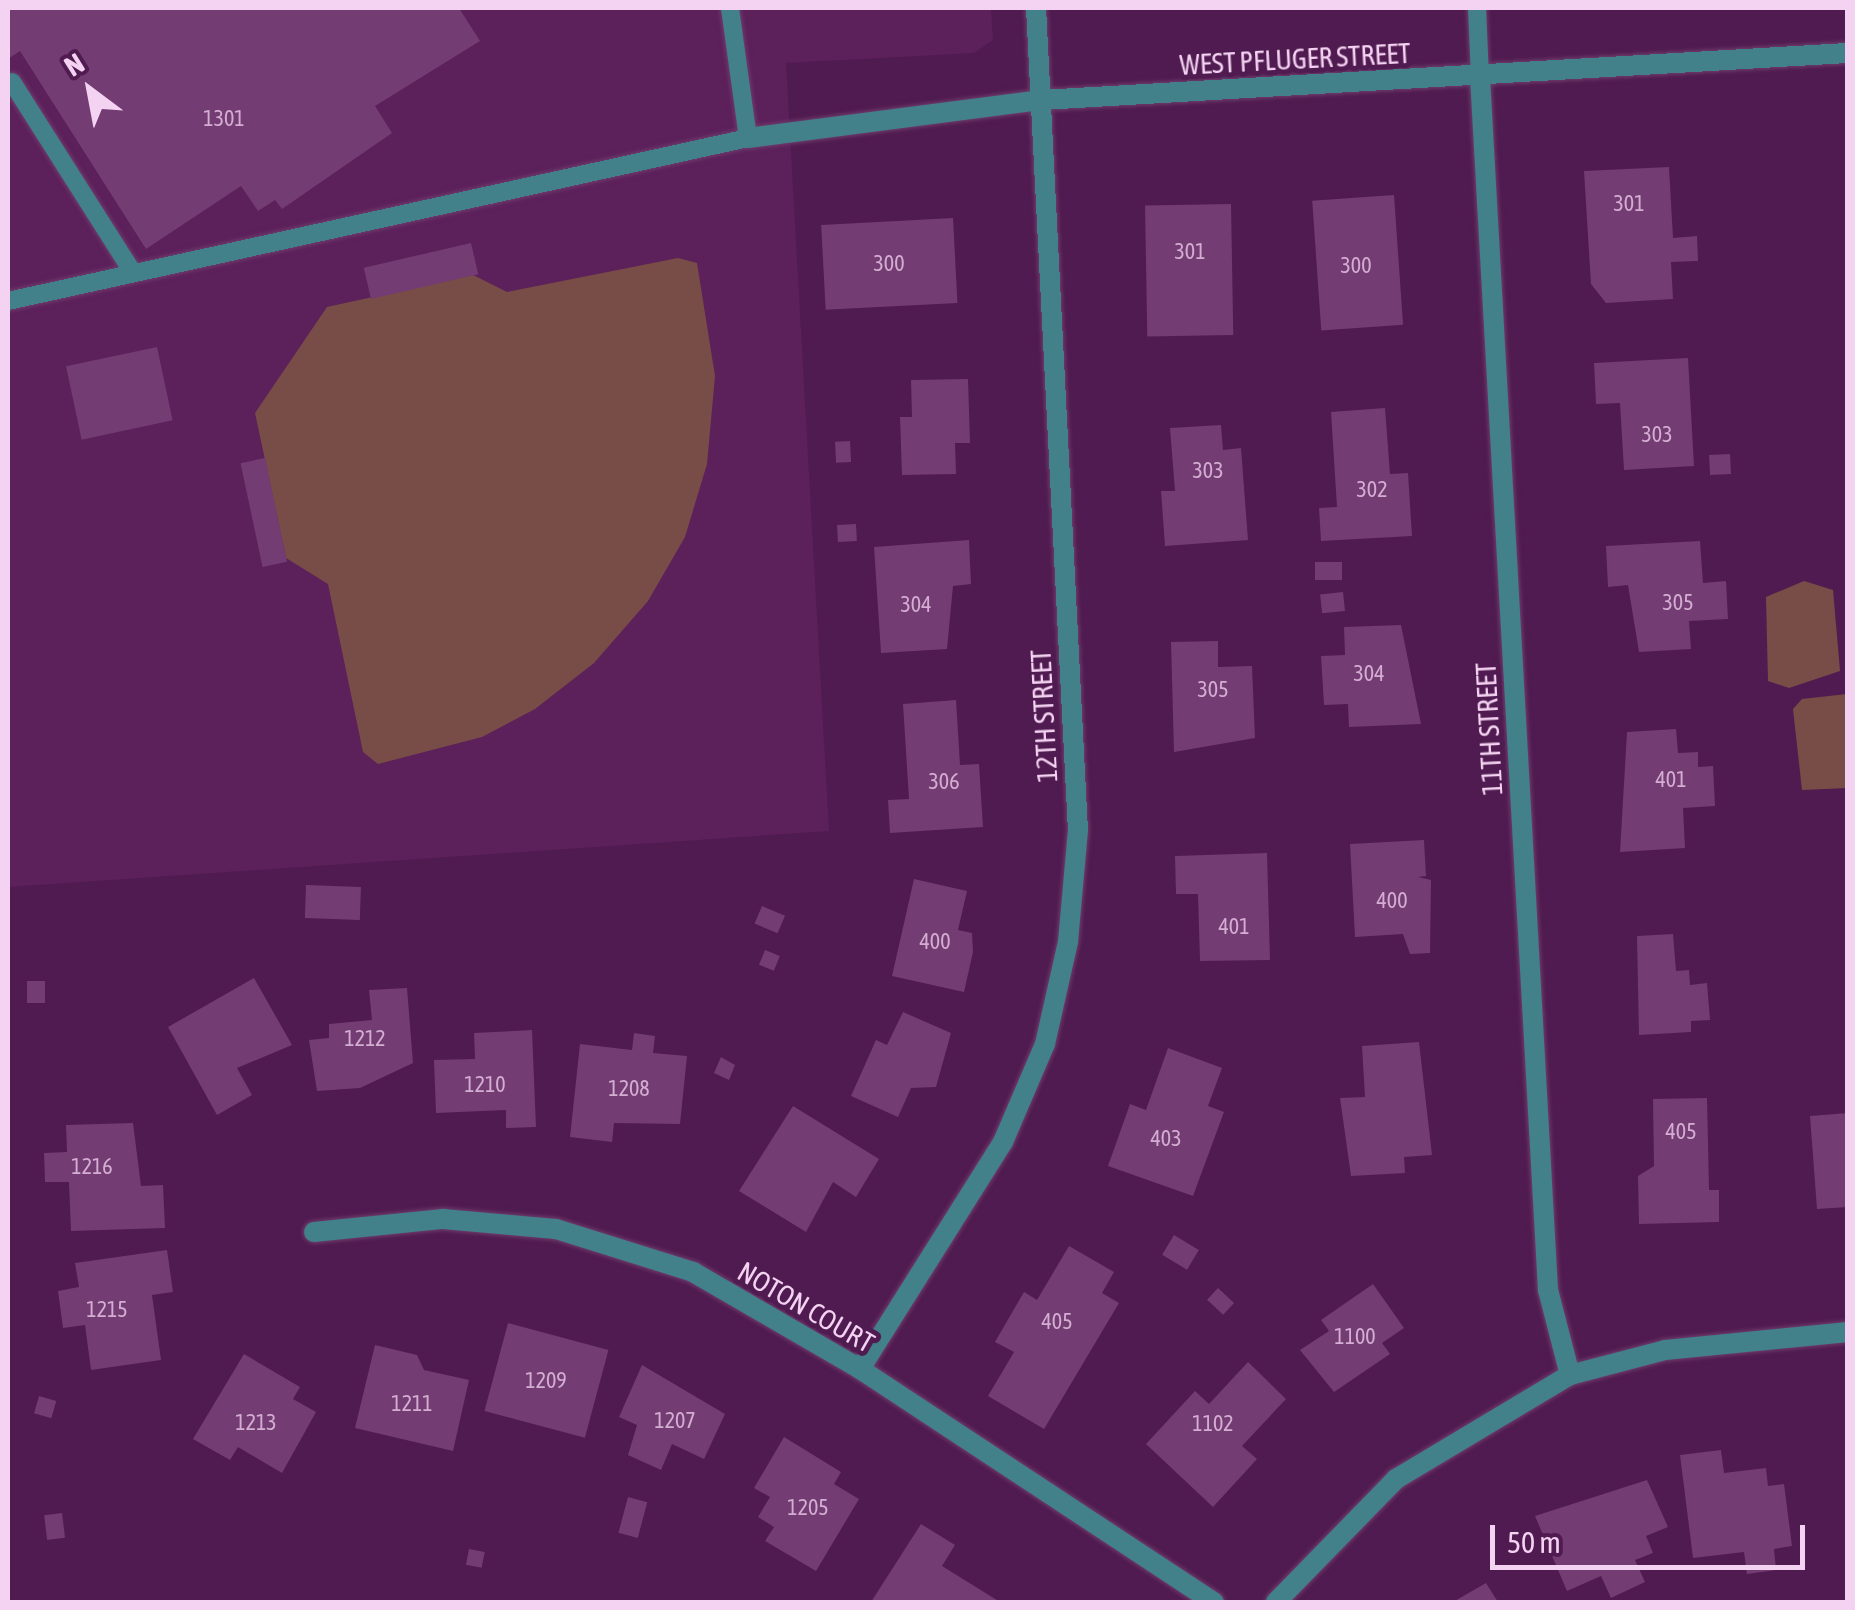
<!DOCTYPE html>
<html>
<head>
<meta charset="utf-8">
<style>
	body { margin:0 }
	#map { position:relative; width:1855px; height:1610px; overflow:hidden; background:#501b50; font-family:"Asap Condensed",sans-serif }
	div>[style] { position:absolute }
	.built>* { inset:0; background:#5c205b }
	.green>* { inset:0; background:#784d47 }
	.building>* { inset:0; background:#733c72; transform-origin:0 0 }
	.roads { filter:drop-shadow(0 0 2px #6e3c6d) drop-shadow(0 0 2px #6e3c6d) }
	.lane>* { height:18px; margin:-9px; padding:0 9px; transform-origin:9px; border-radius:9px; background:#42808a }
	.street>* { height:20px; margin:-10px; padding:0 10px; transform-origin:10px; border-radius:10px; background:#42808a }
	span { translate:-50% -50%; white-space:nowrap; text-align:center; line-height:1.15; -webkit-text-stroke:10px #501b50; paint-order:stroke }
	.number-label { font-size:22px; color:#d4add2 }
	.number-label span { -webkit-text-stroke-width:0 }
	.street-label { font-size:28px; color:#f4d3f2 }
	.frame { position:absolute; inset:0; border:10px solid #f4d3f2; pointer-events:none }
	.north { position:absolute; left:40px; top:40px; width:100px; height:100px; -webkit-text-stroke:8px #501b50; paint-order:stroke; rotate:328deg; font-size:28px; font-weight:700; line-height:40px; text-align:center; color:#f4d3f2 }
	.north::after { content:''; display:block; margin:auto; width:35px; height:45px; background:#f4d3f2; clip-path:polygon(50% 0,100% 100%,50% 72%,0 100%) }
	.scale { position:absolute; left:1490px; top:1525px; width:315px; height:45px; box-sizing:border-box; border:5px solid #f4d3f2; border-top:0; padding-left:12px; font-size:30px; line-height:35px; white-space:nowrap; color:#f4d3f2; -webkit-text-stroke:8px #501b50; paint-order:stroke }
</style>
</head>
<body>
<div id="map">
	<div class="built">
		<div style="clip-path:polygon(8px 8px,991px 8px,993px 40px,974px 53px,786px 63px,829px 831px,8px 887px)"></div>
	</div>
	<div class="green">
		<div style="clip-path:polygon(678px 258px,697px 263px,715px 376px,707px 464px,685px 537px,648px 601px,594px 663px,535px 709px,482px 737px,378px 764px,363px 752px,328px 584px,286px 558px,255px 413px,327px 307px,473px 275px,507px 292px)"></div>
		<div style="clip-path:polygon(1804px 581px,1833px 590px,1840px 671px,1789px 688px,1768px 681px,1766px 597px)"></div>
		<div style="clip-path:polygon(1847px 694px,1847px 788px,1802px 790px,1793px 709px,1802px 699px)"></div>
	</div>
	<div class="building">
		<div style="clip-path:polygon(8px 8px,459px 8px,480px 41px,375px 106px,392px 133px,282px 209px,275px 200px,258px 211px,241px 186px,146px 249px,20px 51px,8px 59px)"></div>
		<div style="clip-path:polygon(1669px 167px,1673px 238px,1697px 236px,1698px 261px,1671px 262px,1673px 299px,1606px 303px,1591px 284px,1584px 171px)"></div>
		<div style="left:1394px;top:195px;width:130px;height:82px;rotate:86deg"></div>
		<div style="left:1231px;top:204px;width:131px;height:86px;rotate:89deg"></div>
		<div style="left:953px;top:218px;width:85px;height:132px;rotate:87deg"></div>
		<div style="left:471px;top:243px;width:32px;height:110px;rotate:77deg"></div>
		<div style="left:157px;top:347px;width:75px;height:93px;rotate:78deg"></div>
		<div style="clip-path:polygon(1688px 358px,1694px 466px,1624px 470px,1620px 403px,1596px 404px,1594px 363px)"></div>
		<div style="clip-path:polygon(968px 379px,970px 443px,955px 443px,956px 474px,902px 475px,900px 417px,912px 417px,911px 380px)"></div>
		<div style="clip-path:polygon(1385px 408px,1390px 474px,1408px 473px,1412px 536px,1321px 541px,1319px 508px,1337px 507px,1331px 412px)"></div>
		<div style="clip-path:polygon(1221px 425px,1223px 450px,1241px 448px,1248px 540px,1165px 546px,1161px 491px,1175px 491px,1170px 428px)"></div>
		<div style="left:850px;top:441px;width:21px;height:15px;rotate:87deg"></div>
		<div style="left:1730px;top:454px;width:20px;height:21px;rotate:87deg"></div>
		<div style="left:265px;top:458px;width:106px;height:25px;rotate:78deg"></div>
		<div style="left:856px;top:524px;width:17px;height:19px;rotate:87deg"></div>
		<div style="clip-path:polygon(969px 540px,971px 584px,953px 586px,947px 649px,881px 653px,874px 547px)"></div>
		<div style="clip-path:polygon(1700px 541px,1703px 583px,1726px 581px,1728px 619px,1689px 621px,1691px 649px,1639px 652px,1628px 585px,1608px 587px,1606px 546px)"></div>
		<div style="left:1315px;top:562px;width:27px;height:18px"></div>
		<div style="left:1343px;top:592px;width:19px;height:23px;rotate:84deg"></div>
		<div style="clip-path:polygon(1401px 625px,1421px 724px,1349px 727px,1348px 704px,1324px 705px,1321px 656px,1345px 655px,1344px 627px)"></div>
		<div style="clip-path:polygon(1218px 641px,1218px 667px,1252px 666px,1255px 738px,1174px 752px,1171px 642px)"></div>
		<div style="clip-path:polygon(956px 700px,960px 765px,979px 764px,983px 827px,890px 833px,888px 800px,909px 799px,903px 704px)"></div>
		<div style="clip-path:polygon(1676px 729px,1678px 753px,1698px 752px,1698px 767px,1713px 766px,1715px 806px,1683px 808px,1685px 848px,1620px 852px,1627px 732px)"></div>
		<div style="clip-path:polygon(1424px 840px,1426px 876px,1418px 877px,1431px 880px,1430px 953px,1410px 954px,1403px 934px,1355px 937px,1350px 844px)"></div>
		<div style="clip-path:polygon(1267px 853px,1270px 960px,1200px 961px,1198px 894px,1176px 894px,1175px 856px)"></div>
		<div style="clip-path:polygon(914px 879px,967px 891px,958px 930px,972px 933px,973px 952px,964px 992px,892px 976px)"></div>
		<div style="left:306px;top:885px;width:55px;height:33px;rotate:2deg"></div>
		<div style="left:762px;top:906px;width:25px;height:19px;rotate:23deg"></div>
		<div style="clip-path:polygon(1673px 934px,1676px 971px,1689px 970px,1690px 985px,1707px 983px,1710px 1020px,1691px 1021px,1691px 1032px,1639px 1035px,1637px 936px)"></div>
		<div style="left:765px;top:950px;width:16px;height:16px;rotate:22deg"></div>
		<div style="clip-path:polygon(254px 978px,292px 1045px,237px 1068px,252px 1095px,217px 1115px,168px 1027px)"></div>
		<div style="left:27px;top:981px;width:18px;height:22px"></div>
		<div style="clip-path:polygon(407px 988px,413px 1063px,360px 1088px,317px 1091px,309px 1040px,329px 1038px,329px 1024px,372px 1020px,369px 990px)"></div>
		<div style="clip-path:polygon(903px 1012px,951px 1033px,936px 1087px,911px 1088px,898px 1117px,851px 1096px,876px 1040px,887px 1045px)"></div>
		<div style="clip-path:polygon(532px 1030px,536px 1127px,506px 1128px,506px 1110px,436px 1113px,434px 1060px,475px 1059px,474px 1033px)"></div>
		<div style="clip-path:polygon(634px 1033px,655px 1036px,653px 1053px,687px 1056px,680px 1124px,614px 1123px,612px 1142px,570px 1137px,580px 1044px,632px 1050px)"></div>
		<div style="clip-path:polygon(1419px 1042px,1432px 1155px,1404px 1157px,1405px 1173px,1351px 1176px,1340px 1098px,1365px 1097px,1362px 1046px)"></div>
		<div style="clip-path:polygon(1168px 1048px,1222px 1068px,1208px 1106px,1224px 1112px,1193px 1196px,1108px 1166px,1130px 1104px,1146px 1110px)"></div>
		<div style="clip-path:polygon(721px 1057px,735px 1065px,729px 1080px,714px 1073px)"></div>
		<div style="clip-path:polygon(1707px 1098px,1709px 1190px,1719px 1190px,1719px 1222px,1639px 1224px,1638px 1176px,1654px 1166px,1653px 1099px)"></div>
		<div style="clip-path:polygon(793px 1106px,879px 1159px,856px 1197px,833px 1182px,806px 1232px,739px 1191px)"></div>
		<div style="clip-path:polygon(1848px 1113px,1848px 1207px,1817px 1209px,1810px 1116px)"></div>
		<div style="clip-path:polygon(133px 1123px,141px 1186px,163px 1185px,165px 1228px,71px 1231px,69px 1182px,45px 1182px,44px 1153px,67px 1152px,66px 1125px)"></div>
		<div style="left:1174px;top:1235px;width:29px;height:23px;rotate:31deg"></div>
		<div style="clip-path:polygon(1069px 1246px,1114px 1272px,1102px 1293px,1119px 1303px,1044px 1429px,988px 1396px,1014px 1352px,995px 1342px,1024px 1292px,1037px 1300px)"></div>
		<div style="clip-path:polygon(167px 1250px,173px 1292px,152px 1295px,161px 1360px,91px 1370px,85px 1325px,63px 1328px,58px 1291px,79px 1287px,75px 1263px)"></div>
		<div style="clip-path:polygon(1373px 1284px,1404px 1328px,1382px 1343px,1390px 1354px,1334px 1392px,1300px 1350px,1329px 1331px,1321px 1320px)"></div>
		<div style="left:1218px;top:1288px;width:22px;height:16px;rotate:43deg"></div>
		<div style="left:508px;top:1323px;width:104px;height:91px;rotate:15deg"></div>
		<div style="clip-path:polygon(375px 1345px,417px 1355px,424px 1370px,469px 1380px,453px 1451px,355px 1428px)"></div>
		<div style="clip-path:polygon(244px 1354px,300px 1387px,293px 1399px,316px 1412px,282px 1473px,238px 1447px,230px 1460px,193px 1439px)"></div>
		<div style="clip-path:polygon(1248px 1362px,1286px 1399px,1242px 1446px,1257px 1459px,1213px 1507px,1146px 1444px,1195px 1391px,1209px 1404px)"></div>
		<div style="clip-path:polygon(642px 1365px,725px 1414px,704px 1459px,672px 1444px,661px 1470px,628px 1455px,637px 1425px,619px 1417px)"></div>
		<div style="left:39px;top:1396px;width:18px;height:18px;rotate:16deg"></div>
		<div style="clip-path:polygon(784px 1437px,841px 1472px,834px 1484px,859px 1499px,816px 1571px,765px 1541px,774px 1527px,758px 1517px,770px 1497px,754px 1488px)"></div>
		<div style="clip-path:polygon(1721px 1450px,1724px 1473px,1766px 1468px,1768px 1486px,1784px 1484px,1792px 1546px,1774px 1549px,1776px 1570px,1747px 1574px,1744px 1552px,1693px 1558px,1680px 1455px)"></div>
		<div style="clip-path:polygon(1647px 1480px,1668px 1527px,1646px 1536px,1653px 1553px,1635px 1560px,1645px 1582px,1611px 1598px,1601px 1576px,1567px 1591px,1535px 1516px)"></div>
		<div style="left:628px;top:1497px;width:20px;height:37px;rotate:15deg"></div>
		<div style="left:62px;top:1513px;width:25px;height:18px;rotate:83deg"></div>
		<div style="clip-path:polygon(921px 1524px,955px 1545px,942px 1566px,1000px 1602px,871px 1602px)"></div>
		<div style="left:469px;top:1549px;width:16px;height:16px;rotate:11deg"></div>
		<div style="clip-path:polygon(1486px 1583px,1498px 1602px,1453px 1602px)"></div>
	</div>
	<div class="roads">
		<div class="lane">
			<div style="left:1477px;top:8px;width:69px;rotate:87.5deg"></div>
			<div style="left:12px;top:82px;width:224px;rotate:57.6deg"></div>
			<div style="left:8px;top:301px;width:758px;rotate:-12.42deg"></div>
			<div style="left:748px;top:138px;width:131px;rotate:-97.9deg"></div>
		</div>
		<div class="street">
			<div style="left:1480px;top:77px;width:1215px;rotate:86.79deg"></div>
			<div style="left:1548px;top:1290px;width:88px;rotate:75.5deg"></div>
			<div style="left:748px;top:138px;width:296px;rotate:-7.4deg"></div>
			<div style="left:1042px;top:100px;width:807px;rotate:-3.34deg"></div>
			<div style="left:314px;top:1232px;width:130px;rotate:-5.8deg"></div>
			<div style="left:443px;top:1219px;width:113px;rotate:5.1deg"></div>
			<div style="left:556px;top:1229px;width:144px;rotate:17.4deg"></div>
			<div style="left:693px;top:1272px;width:193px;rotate:30.1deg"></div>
			<div style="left:860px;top:1369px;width:424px;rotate:33.4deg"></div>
			<div style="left:860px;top:1369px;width:268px;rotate:-57.8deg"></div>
			<div style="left:1003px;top:1142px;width:107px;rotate:-66.8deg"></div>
			<div style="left:1045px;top:1044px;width:105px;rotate:-77.3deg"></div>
			<div style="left:1068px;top:942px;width:111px;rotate:-84.9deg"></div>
			<div style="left:1078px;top:831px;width:824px;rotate:-92.92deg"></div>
			<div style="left:1276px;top:1602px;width:172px;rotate:-45.7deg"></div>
			<div style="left:1396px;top:1479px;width:203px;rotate:-30.9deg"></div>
			<div style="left:1570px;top:1375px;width:98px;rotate:-14.7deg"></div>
			<div style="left:1665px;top:1350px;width:184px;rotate:-5.6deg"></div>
		</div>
	</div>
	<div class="number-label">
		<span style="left:224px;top:119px">1301</span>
		<span style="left:1629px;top:204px">301</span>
		<span style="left:1190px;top:252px">301</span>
		<span style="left:889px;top:264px">300</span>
		<span style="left:1356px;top:266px">300</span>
		<span style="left:1657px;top:435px">303</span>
		<span style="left:1208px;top:471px">303</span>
		<span style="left:1372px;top:490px">302</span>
		<span style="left:1678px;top:603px">305</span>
		<span style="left:916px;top:605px">304</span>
		<span style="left:1369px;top:674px">304</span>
		<span style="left:1213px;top:690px">305</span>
		<span style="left:1671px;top:780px">401</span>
		<span style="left:944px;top:782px">306</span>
		<span style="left:1392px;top:901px">400</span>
		<span style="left:1234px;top:927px">401</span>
		<span style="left:935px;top:942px">400</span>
		<span style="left:365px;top:1039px">1212</span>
		<span style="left:485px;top:1085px">1210</span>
		<span style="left:629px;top:1089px">1208</span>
		<span style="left:1681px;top:1132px">405</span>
		<span style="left:1166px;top:1139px">403</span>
		<span style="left:92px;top:1167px">1216</span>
		<span style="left:107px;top:1310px">1215</span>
		<span style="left:1057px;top:1322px">405</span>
		<span style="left:1355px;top:1337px">1100</span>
		<span style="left:546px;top:1381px">1209</span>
		<span style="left:412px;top:1404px">1211</span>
		<span style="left:675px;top:1421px">1207</span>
		<span style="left:256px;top:1423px">1213</span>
		<span style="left:1213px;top:1424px">1102</span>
		<span style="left:808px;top:1508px">1205</span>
	</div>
	<div class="street-label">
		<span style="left:1295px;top:59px;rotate:-3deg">WEST PFLUGER STREET</span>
		<span style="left:1044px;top:716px;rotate:-93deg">12TH STREET</span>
		<span style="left:1489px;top:729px;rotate:-93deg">11TH STREET</span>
		<span style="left:806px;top:1307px;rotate:30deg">NOTON COURT</span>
	</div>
	<div class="frame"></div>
	<div class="north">N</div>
	<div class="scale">50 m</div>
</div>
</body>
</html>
